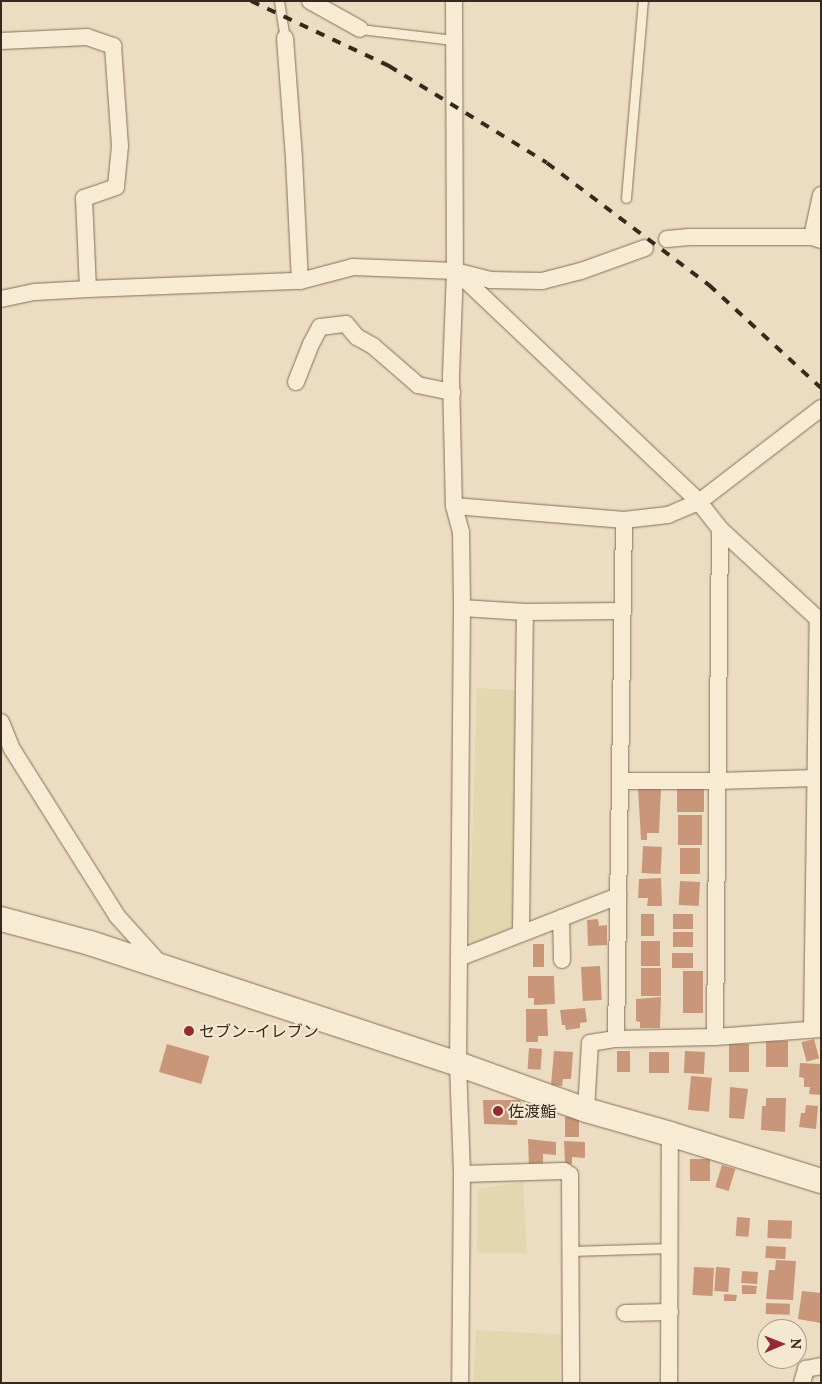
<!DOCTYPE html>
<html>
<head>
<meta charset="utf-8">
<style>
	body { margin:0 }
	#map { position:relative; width:822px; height:1384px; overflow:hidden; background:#ecddc2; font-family:Lora,"Noto Sans JP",serif }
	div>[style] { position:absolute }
	.farmland>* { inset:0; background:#e2d7af; transform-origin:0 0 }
	.building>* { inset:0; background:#c99679; transform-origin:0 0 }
	.roads { filter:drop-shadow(0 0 1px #856e5a) drop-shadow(0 0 1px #856e5a) }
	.lane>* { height:9px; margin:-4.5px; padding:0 4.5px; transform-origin:4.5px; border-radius:4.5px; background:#f7ebd4 }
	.street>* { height:16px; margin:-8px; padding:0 8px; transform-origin:8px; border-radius:8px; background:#f7ebd4 }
	.secondary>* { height:24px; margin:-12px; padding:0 12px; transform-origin:12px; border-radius:12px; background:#f7ebd4 }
	.rail>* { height:4px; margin-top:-2px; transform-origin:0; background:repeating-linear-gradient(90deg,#35281d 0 9px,transparent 0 18px) }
	.dots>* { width:14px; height:14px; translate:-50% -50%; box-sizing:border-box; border:2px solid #f4e8d1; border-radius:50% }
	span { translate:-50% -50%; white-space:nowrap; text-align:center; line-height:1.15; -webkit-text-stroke:4px #f4e8d1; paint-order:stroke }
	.poi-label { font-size:16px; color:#35281d }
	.left { translate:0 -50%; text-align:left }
	.frame { position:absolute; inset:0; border:2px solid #35281d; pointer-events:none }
	.north { position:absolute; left:757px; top:1319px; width:50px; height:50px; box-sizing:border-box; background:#f4e8d1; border:1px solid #a89b89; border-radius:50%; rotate:89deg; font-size:14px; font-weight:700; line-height:20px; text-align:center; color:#35281d }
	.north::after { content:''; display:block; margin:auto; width:18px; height:22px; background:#922c32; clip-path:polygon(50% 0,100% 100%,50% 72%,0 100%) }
</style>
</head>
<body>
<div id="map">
	<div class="farmland">
		<div style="clip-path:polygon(477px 688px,517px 690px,515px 926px,473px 944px,469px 940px)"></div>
		<div style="clip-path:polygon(523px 1182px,527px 1253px,477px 1253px,478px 1189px)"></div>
		<div style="left:476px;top:1330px;width:86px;height:53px;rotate:3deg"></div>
	</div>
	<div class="building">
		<div style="clip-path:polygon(638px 788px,661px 788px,659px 833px,647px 833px,647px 840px,641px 840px)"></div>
		<div style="left:704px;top:788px;width:24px;height:27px;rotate:90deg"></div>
		<div style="left:678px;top:815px;width:24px;height:30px"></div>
		<div style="left:643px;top:846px;width:19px;height:27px;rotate:3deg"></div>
		<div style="left:680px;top:848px;width:20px;height:26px"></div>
		<div style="clip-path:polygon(661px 878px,662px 906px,647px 906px,648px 898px,638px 898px,639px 879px)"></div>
		<div style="left:680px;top:881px;width:20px;height:24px;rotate:3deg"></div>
		<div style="left:641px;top:914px;width:13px;height:22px"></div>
		<div style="left:673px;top:914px;width:20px;height:15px"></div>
		<div style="clip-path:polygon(598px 919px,599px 926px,607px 925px,607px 945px,588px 946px,587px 920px)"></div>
		<div style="left:673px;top:932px;width:20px;height:15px"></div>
		<div style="left:641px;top:941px;width:19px;height:25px"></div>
		<div style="left:533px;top:944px;width:11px;height:23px"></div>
		<div style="left:672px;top:953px;width:21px;height:15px"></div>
		<div style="left:600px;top:966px;width:34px;height:19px;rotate:87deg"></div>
		<div style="left:641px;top:968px;width:20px;height:28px"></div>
		<div style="left:683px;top:971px;width:20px;height:42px"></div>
		<div style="clip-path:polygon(528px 976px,554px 976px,555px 1004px,534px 1005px,534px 998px,528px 998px)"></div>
		<div style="clip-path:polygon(661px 997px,660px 1028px,640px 1028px,640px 1022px,636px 1021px,636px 999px)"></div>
		<div style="clip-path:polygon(585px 1008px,587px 1022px,580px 1023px,580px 1028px,566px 1030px,565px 1025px,562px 1025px,560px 1010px)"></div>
		<div style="clip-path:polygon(526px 1009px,547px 1009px,548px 1036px,538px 1036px,538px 1042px,526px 1042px)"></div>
		<div style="left:814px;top:1039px;width:20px;height:13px;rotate:75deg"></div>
		<div style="left:766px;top:1041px;width:22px;height:26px"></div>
		<div style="left:167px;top:1044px;width:44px;height:29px;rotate:16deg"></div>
		<div style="left:729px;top:1044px;width:20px;height:28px"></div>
		<div style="left:529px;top:1048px;width:13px;height:21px;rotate:4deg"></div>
		<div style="clip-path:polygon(554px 1051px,573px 1052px,571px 1079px,563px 1079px,562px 1086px,551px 1085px)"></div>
		<div style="left:617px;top:1051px;width:13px;height:21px"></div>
		<div style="left:685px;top:1051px;width:20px;height:22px;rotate:3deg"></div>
		<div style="left:649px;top:1052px;width:20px;height:21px"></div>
		<div style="clip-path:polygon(800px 1063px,821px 1064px,821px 1095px,809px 1094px,810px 1087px,804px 1087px,804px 1078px,799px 1077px)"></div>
		<div style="left:691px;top:1076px;width:21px;height:34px;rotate:5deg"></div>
		<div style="clip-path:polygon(730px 1087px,748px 1089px,744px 1119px,729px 1118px)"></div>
		<div style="clip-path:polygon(766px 1098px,786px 1098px,785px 1132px,761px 1130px,762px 1106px,766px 1106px)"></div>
		<div style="clip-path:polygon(483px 1100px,520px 1100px,522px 1111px,518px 1113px,517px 1125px,484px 1124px)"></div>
		<div style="clip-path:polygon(806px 1105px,818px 1106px,816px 1129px,799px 1127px,801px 1113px,805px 1113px)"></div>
		<div style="left:565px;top:1117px;width:14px;height:20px"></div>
		<div style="clip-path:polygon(528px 1139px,556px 1142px,556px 1155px,543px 1154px,543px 1168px,529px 1167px)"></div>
		<div style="clip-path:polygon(564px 1141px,585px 1142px,585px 1158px,572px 1157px,572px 1164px,565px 1164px)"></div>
		<div style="left:690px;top:1159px;width:20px;height:22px"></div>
		<div style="left:722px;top:1165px;width:14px;height:23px;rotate:17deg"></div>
		<div style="left:737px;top:1217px;width:13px;height:19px;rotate:4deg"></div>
		<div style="left:768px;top:1220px;width:24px;height:18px;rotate:2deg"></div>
		<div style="left:766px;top:1246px;width:20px;height:12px;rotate:3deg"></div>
		<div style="clip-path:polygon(776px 1260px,796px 1261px,793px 1300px,766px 1299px,769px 1270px,775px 1270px)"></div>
		<div style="left:694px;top:1267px;width:20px;height:28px;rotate:3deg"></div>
		<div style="left:716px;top:1267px;width:14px;height:24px;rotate:4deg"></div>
		<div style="left:742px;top:1271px;width:16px;height:12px;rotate:4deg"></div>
		<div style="clip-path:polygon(742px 1285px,757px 1286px,756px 1294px,742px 1294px)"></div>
		<div style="clip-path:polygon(802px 1291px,821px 1293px,821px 1323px,798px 1319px)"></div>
		<div style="clip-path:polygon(724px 1294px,737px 1295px,736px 1301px,724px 1301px)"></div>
		<div style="left:766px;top:1303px;width:24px;height:11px;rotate:2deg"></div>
	</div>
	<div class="roads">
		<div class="lane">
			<div style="left:279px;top:1px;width:37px;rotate:81deg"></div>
			<div style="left:360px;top:29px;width:94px;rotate:6.7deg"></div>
			<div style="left:626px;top:198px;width:198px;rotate:-85.1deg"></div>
			<div style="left:571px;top:1251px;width:99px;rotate:-1.7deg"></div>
		</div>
		<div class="street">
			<div style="left:310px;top:1px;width:57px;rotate:29.2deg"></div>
			<div style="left:454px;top:1px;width:270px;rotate:89.8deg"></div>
			<div style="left:455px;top:271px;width:106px;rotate:92.2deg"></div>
			<div style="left:451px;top:377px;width:129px;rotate:88.7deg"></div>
			<div style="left:454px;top:506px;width:27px;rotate:75deg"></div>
			<div style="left:461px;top:532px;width:76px;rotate:89.2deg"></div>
			<div style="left:462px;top:608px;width:456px;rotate:90.5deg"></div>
			<div style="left:458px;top:1064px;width:110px;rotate:87.9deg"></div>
			<div style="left:462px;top:1174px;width:209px;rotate:90.5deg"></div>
			<div style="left:285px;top:38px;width:121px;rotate:85.7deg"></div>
			<div style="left:294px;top:159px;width:122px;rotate:87.2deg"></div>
			<div style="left:1px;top:41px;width:86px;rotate:-2.7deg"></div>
			<div style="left:87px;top:37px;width:28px;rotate:19deg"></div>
			<div style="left:113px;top:46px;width:100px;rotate:86deg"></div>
			<div style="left:120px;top:146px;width:41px;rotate:95.6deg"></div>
			<div style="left:116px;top:187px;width:34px;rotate:161deg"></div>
			<div style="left:84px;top:198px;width:91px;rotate:87.5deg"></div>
			<div style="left:812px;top:237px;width:43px;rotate:-77.9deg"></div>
			<div style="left:667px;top:239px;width:22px;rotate:-5deg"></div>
			<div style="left:689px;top:237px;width:123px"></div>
			<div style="left:812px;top:237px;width:9px;rotate:18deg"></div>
			<div style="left:457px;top:272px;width:334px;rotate:43.5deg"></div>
			<div style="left:699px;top:502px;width:34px;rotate:52deg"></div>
			<div style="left:720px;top:529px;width:137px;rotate:42.6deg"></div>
			<div style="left:1px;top:299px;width:35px;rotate:-12deg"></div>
			<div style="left:35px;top:292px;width:53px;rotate:-3.2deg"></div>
			<div style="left:88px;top:289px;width:212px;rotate:-2.2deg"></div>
			<div style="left:300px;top:281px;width:55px;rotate:-14.8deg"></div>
			<div style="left:353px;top:267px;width:102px;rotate:2.2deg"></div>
			<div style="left:455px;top:271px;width:36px;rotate:14deg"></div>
			<div style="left:490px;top:280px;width:52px;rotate:1.1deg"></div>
			<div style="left:542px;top:281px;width:40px;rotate:-14.4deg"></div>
			<div style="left:581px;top:271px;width:68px;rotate:-19.8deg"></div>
			<div style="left:296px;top:382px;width:41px;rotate:-68.5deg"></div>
			<div style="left:311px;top:344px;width:19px;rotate:-62deg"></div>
			<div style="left:320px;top:327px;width:26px;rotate:-7deg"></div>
			<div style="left:346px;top:324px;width:17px;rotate:50deg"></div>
			<div style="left:357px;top:337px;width:18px;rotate:29deg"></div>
			<div style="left:373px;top:346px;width:60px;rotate:40.9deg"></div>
			<div style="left:418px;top:385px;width:35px;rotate:12deg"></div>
			<div style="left:454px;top:506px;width:171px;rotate:4.7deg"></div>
			<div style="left:624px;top:520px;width:44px;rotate:-6.5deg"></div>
			<div style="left:668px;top:515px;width:34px;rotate:-23deg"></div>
			<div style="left:699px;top:502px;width:154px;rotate:-37.6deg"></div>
			<div style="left:462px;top:608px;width:63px;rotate:3.6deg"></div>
			<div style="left:525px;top:612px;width:96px;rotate:-0.6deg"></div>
			<div style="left:1px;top:722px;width:29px;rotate:68deg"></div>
			<div style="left:12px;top:749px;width:197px;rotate:57.8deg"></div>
			<div style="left:117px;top:916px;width:67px;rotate:48deg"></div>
			<div style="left:620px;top:781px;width:96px"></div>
			<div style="left:716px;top:781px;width:100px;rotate:-1.7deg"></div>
			<div style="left:561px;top:918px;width:42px;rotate:88.6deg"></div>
			<div style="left:521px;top:933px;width:321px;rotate:-89.3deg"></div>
			<div style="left:459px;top:958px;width:171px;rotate:-21.3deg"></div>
			<div style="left:812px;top:1028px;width:409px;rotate:-89.2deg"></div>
			<div style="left:715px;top:1037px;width:508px;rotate:-89.44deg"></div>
			<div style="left:616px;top:1039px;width:519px;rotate:-89.12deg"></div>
			<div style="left:586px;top:1110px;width:67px;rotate:-86.6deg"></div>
			<div style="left:590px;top:1043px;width:26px;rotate:-9deg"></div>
			<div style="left:616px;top:1039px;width:99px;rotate:-1.2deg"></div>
			<div style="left:715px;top:1037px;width:106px;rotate:-4.3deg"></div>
			<div style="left:462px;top:1174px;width:102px;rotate:-1.7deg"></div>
			<div style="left:564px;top:1171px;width:7px;rotate:34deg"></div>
			<div style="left:570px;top:1175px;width:208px;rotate:89.7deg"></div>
			<div style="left:625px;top:1313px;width:45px;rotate:-1.3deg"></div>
			<div style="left:669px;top:1383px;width:249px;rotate:-89.8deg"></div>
			<div style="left:802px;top:1383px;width:15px;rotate:-74deg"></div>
			<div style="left:806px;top:1369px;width:15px;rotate:-11deg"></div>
		</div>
		<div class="secondary">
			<div style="left:1px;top:919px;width:92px;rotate:15.1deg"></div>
			<div style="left:90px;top:943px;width:387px;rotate:18.2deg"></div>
			<div style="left:458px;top:1064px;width:136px;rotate:19.8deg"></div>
			<div style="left:586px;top:1110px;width:87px;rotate:15.9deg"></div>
			<div style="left:670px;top:1134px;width:158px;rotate:17.3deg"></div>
		</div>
	</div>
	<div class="rail">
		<div style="left:251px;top:1px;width:153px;rotate:25.2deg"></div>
		<div style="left:389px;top:66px;width:185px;rotate:31.5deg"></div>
		<div style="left:547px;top:163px;width:203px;rotate:37deg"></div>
		<div style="left:709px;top:285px;width:152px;rotate:42.6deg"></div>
	</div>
	<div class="dots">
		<div style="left:189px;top:1031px;background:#922c32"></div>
		<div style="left:498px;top:1111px;background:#922c32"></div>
	</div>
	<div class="poi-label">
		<span class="left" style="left:199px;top:1031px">セブン-イレブン</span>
		<span class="left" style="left:508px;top:1111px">佐渡鮨</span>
	</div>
	<div class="frame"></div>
	<div class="north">N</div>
</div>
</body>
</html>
